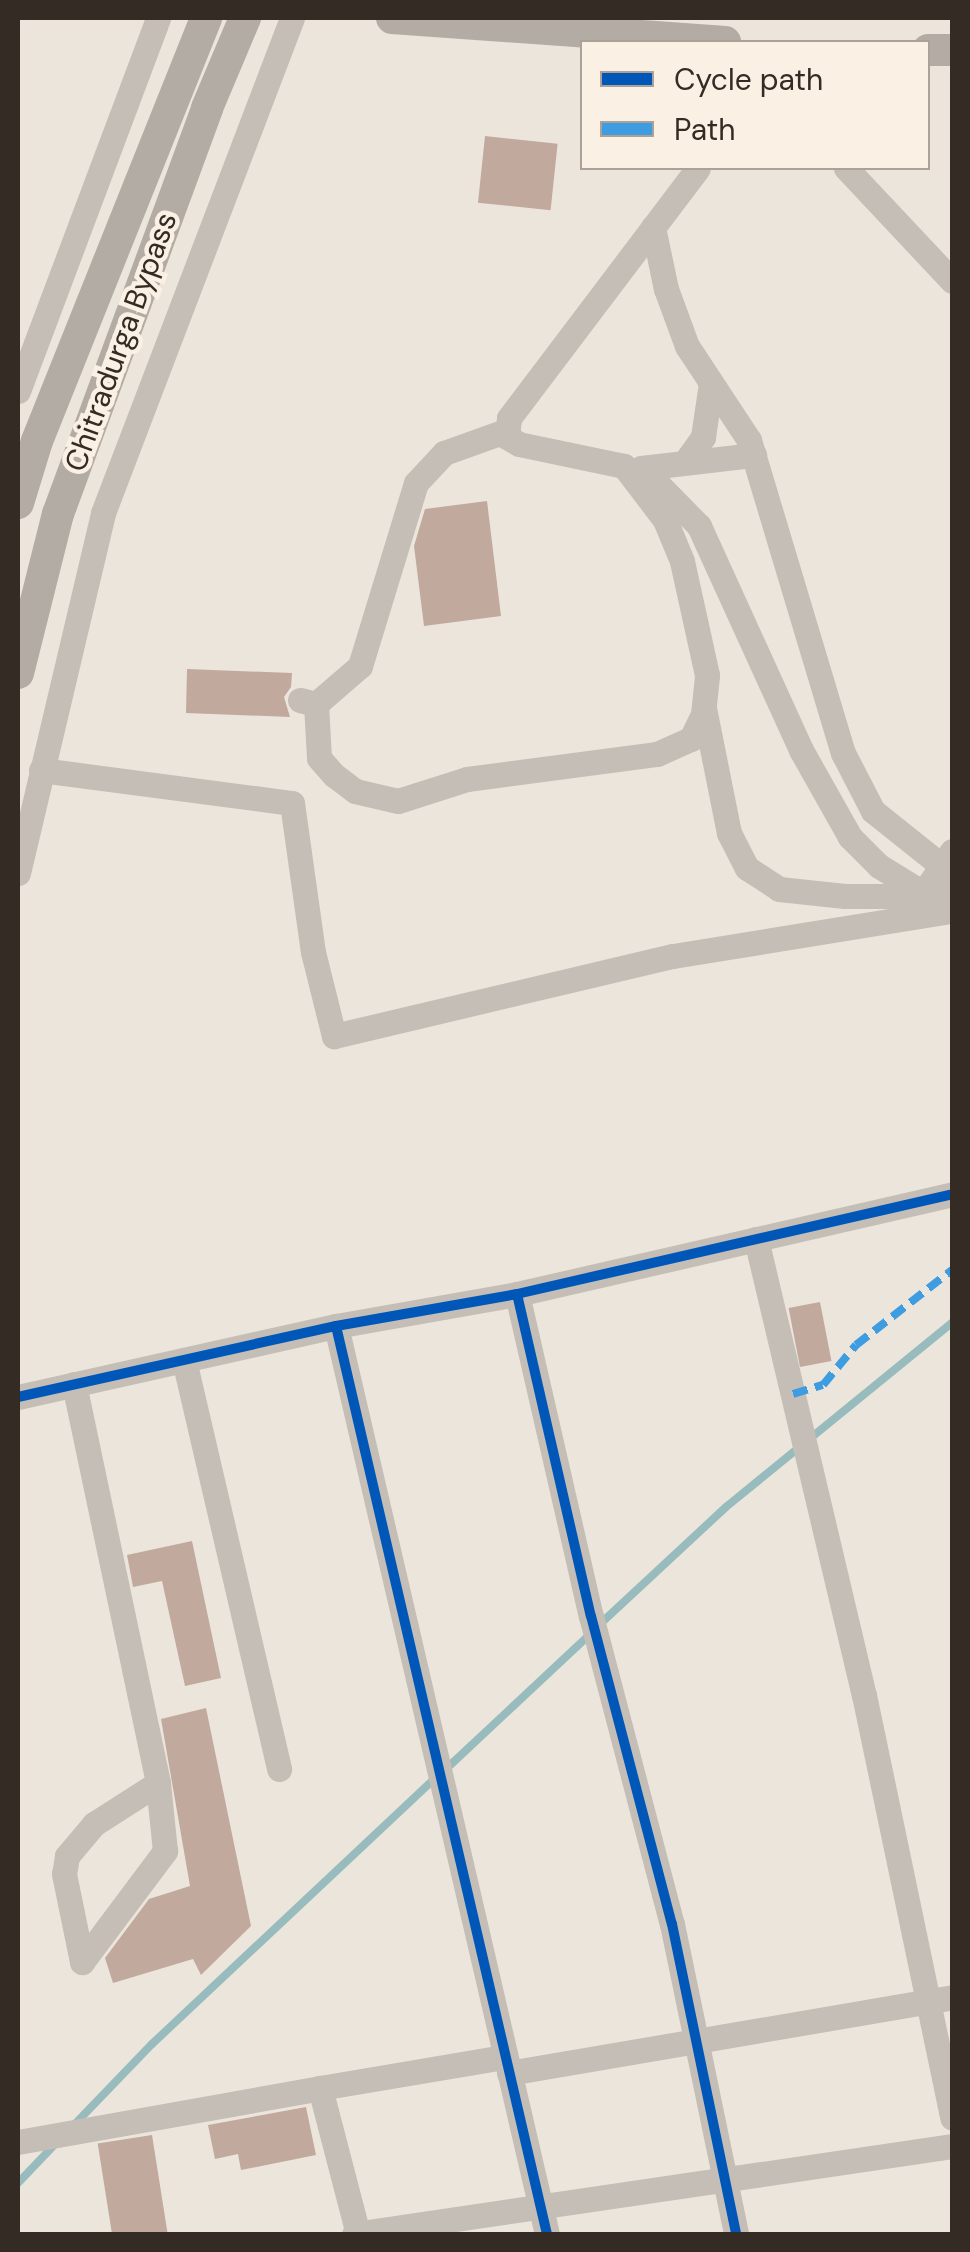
<!DOCTYPE html>
<html>
<head>
<meta charset="utf-8">
<style>
	body { margin:0 }
	#map { position:relative; width:970px; height:2252px; overflow:hidden; background:#ece5dc; font-family:"DM Sans",sans-serif }
	div>[style] { position:absolute }
	.stream>* { height:8px; margin:-4px; padding:0 4px; transform-origin:4px; border-radius:4px; background:#98bcbe }
	.building>* { inset:0; background:#c1a99d; transform-origin:0 0 }
	.minor>* { height:25px; margin:-12.5px; padding:0 12.5px; transform-origin:12.5px; border-radius:12.5px; background:#c5beb6 }
	.major>* { height:32px; margin:-16px; padding:0 16px; transform-origin:16px; border-radius:16px; background:#b3aca5 }
	.quiet>* { height:8px; margin-top:-4px; transform-origin:0; background:repeating-linear-gradient(90deg,#3e9ce0 0 15px,transparent 0 23px) }
	.cycleway>* { height:10px; margin:-5px; padding:0 5px; transform-origin:5px; border-radius:5px; background:#0057b8 }
	span { translate:-50% -50%; white-space:nowrap; text-align:center; line-height:1.15; -webkit-text-stroke:9px #faf0e3; paint-order:stroke }
	.street-label { font-size:30px; color:#352b25 }
	.frame { position:absolute; inset:0; border:20px solid #352b25; pointer-events:none }
	.legend { position:absolute; left:580px; top:40px; width:350px; height:130px; box-sizing:border-box; background:#faf0e3; border:2px solid #aba197; margin:0; padding:12px 18px; list-style:none; font-size:30px; color:#352b25 }
	.legend li { display:flex; align-items:center; gap:20px; height:50px }
	.legend b { width:50px; border:2px solid #aba197 }
</style>
</head>
<body>
<div id="map">
	<div class="stream">
		<div style="left:599px;top:1625px;width:173px;rotate:-42.9deg"></div>
		<div style="left:726px;top:1507px;width:291px;rotate:-39.2deg"></div>
		<div style="left:446px;top:1769px;width:196px;rotate:-43.1deg"></div>
		<div style="left:74px;top:2125px;width:112px;rotate:-46.1deg"></div>
		<div style="left:152px;top:2044px;width:388px;rotate:-43.2deg"></div>
		<div style="left:18px;top:2183px;width:57px;rotate:-46.4deg"></div>
	</div>
	<div class="building">
		<div style="left:485px;top:136px;width:73px;height:67px;rotate:6deg"></div>
		<div style="clip-path:polygon(487px 501px,501px 616px,424px 626px,414px 546px,425px 509px)"></div>
		<div style="clip-path:polygon(187px 669px,292px 673px,291px 687px,284px 697px,290px 717px,186px 713px)"></div>
		<div style="left:820px;top:1302px;width:60px;height:32px;rotate:79deg"></div>
		<div style="clip-path:polygon(192px 1541px,221px 1678px,185px 1686px,162px 1581px,133px 1587px,127px 1555px)"></div>
		<div style="clip-path:polygon(206px 1708px,251px 1926px,201px 1975px,193px 1959px,113px 1983px,105px 1958px,149px 1899px,190px 1886px,161px 1719px)"></div>
		<div style="clip-path:polygon(306px 2107px,316px 2155px,241px 2170px,238px 2154px,215px 2159px,208px 2125px)"></div>
		<div style="left:152px;top:2135px;width:100px;height:55px;rotate:81deg"></div>
	</div>
	<div class="minor">
		<div style="left:846px;top:168px;width:155px;rotate:46.8deg"></div>
		<div style="left:653px;top:227px;width:63px;rotate:78.2deg"></div>
		<div style="left:666px;top:289px;width:61px;rotate:69.8deg"></div>
		<div style="left:687px;top:346px;width:113px;rotate:56.6deg"></div>
		<div style="left:749px;top:440px;width:327px;rotate:73.3deg"></div>
		<div style="left:843px;top:753px;width:65px;rotate:62.7deg"></div>
		<div style="left:873px;top:811px;width:101px;rotate:38.6deg"></div>
		<div style="left:18px;top:391px;width:398px;rotate:-69.4deg"></div>
		<div style="left:685px;top:462px;width:31px;rotate:-54deg"></div>
		<div style="left:703px;top:437px;width:55px;rotate:-81.6deg"></div>
		<div style="left:641px;top:468px;width:114px;rotate:-6.6deg"></div>
		<div style="left:647px;top:473px;width:74px;rotate:45.5deg"></div>
		<div style="left:699px;top:526px;width:246px;rotate:65.5deg"></div>
		<div style="left:801px;top:750px;width:100px;rotate:60.6deg"></div>
		<div style="left:850px;top:837px;width:41px;rotate:45deg"></div>
		<div style="left:879px;top:866px;width:52px;rotate:31.5deg"></div>
		<div style="left:923px;top:893px;width:51px;rotate:-55.4deg"></div>
		<div style="left:300px;top:700px;width:16px;rotate:14deg"></div>
		<div style="left:316px;top:704px;width:54px;rotate:86.8deg"></div>
		<div style="left:319px;top:758px;width:23px;rotate:49deg"></div>
		<div style="left:334px;top:775px;width:26px;rotate:37deg"></div>
		<div style="left:355px;top:791px;width:44px;rotate:13.1deg"></div>
		<div style="left:398px;top:801px;width:72px;rotate:-17.7deg"></div>
		<div style="left:467px;top:779px;width:192px;rotate:-7.5deg"></div>
		<div style="left:657px;top:754px;width:37px;rotate:-24deg"></div>
		<div style="left:691px;top:739px;width:28px;rotate:-64deg"></div>
		<div style="left:703px;top:714px;width:39px;rotate:-84deg"></div>
		<div style="left:707px;top:675px;width:117px;rotate:-102.4deg"></div>
		<div style="left:682px;top:561px;width:44px;rotate:-112.5deg"></div>
		<div style="left:665px;top:520px;width:68px;rotate:-127.2deg"></div>
		<div style="left:624px;top:466px;width:107px;rotate:-168.2deg"></div>
		<div style="left:519px;top:444px;width:14px;rotate:-150deg"></div>
		<div style="left:507px;top:437px;width:19px;rotate:-84deg"></div>
		<div style="left:509px;top:418px;width:313px;rotate:-52.9deg"></div>
		<div style="left:316px;top:704px;width:58px;rotate:-40.8deg"></div>
		<div style="left:360px;top:666px;width:191px;rotate:-73deg"></div>
		<div style="left:416px;top:483px;width:41px;rotate:-47deg"></div>
		<div style="left:444px;top:453px;width:68px;rotate:-19.8deg"></div>
		<div style="left:704px;top:708px;width:127px;rotate:78.7deg"></div>
		<div style="left:729px;top:833px;width:39px;rotate:63deg"></div>
		<div style="left:747px;top:868px;width:38px;rotate:33deg"></div>
		<div style="left:779px;top:889px;width:66px;rotate:6.1deg"></div>
		<div style="left:845px;top:896px;width:107px"></div>
		<div style="left:41px;top:770px;width:253px;rotate:7.5deg"></div>
		<div style="left:292px;top:803px;width:150px;rotate:82deg"></div>
		<div style="left:313px;top:952px;width:87px;rotate:76deg"></div>
		<div style="left:334px;top:1036px;width:348px;rotate:-13.3deg"></div>
		<div style="left:673px;top:956px;width:283px;rotate:-9.2deg"></div>
		<div style="left:18px;top:873px;width:370px;rotate:-76.7deg"></div>
		<div style="left:103px;top:513px;width:530px;rotate:-69.1deg"></div>
		<div style="left:756px;top:1239px;width:469px;rotate:76.7deg"></div>
		<div style="left:864px;top:1695px;width:432px;rotate:78.2deg"></div>
		<div style="left:517px;top:1294px;width:330px;rotate:77.1deg"></div>
		<div style="left:591px;top:1616px;width:318px;rotate:75.3deg"></div>
		<div style="left:672px;top:1924px;width:317px;rotate:78.3deg"></div>
		<div style="left:336px;top:1326px;width:932px;rotate:76.92deg"></div>
		<div style="left:184px;top:1360px;width:420px;rotate:76.9deg"></div>
		<div style="left:74px;top:1384px;width:408px;rotate:78.1deg"></div>
		<div style="left:158px;top:1783px;width:76px;rotate:147.4deg"></div>
		<div style="left:94px;top:1824px;width:42px;rotate:130.2deg"></div>
		<div style="left:67px;top:1856px;width:18px;rotate:99deg"></div>
		<div style="left:64px;top:1874px;width:90px;rotate:78.4deg"></div>
		<div style="left:82px;top:1962px;width:139px;rotate:-53.2deg"></div>
		<div style="left:165px;top:1851px;width:68px;rotate:-95.9deg"></div>
		<div style="left:18px;top:1397px;width:326px;rotate:-12.6deg"></div>
		<div style="left:336px;top:1326px;width:184px;rotate:-10deg"></div>
		<div style="left:517px;top:1294px;width:446px;rotate:-12.9deg"></div>
		<div style="left:509px;top:2073px;width:449px;rotate:-9.7deg"></div>
		<div style="left:18px;top:2142px;width:307px;rotate:-10.1deg"></div>
		<div style="left:354px;top:2234px;width:604px;rotate:-8.37deg"></div>
		<div style="left:358px;top:2234px;width:151px;rotate:-104.6deg"></div>
		<div style="left:320px;top:2088px;width:187px;rotate:-9.6deg"></div>
	</div>
	<div class="major">
		<div style="left:392px;top:18px;width:334px;rotate:4.1deg"></div>
		<div style="left:928px;top:50px;width:24px"></div>
		<div style="left:18px;top:503px;width:65px;rotate:-73deg"></div>
		<div style="left:37px;top:441px;width:456px;rotate:-68.2deg"></div>
		<div style="left:18px;top:673px;width:164px;rotate:-75.9deg"></div>
		<div style="left:58px;top:514px;width:432px;rotate:-69.8deg"></div>
		<div style="left:207px;top:108px;width:98px;rotate:-67.1deg"></div>
	</div>
	<div class="quiet">
		<div style="left:793px;top:1394px;width:31px;rotate:-17deg"></div>
		<div style="left:823px;top:1385px;width:52px;rotate:-50.5deg"></div>
		<div style="left:856px;top:1345px;width:122px;rotate:-38deg"></div>
	</div>
	<div class="cycleway">
		<div style="left:517px;top:1294px;width:330px;rotate:77.1deg"></div>
		<div style="left:591px;top:1616px;width:318px;rotate:75.3deg"></div>
		<div style="left:672px;top:1924px;width:317px;rotate:78.3deg"></div>
		<div style="left:336px;top:1326px;width:932px;rotate:76.92deg"></div>
		<div style="left:18px;top:1397px;width:326px;rotate:-12.6deg"></div>
		<div style="left:336px;top:1326px;width:184px;rotate:-10deg"></div>
		<div style="left:517px;top:1294px;width:446px;rotate:-12.9deg"></div>
	</div>
	<div class="street-label">
		<span style="left:121px;top:342px;rotate:-70deg">Chitradurga Bypass</span>
	</div>
	<div class="frame"></div>
	<ul class="legend">
	<li><b style="height:12px;background:#0057b8"></b>Cycle path</li>
	<li><b style="height:12px;background:#3e9ce0"></b>Path</li>
	</ul>
</div>
</body>
</html>
